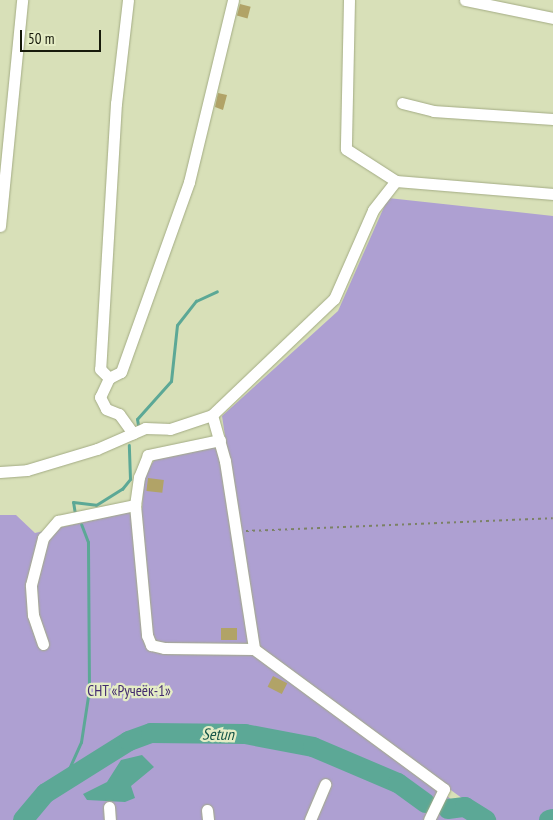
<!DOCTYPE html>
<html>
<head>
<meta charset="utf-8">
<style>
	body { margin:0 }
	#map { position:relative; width:553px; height:820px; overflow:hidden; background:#d8e0b8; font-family:"PT Sans Narrow",sans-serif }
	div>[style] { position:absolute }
	.green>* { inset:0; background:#aea0d2 }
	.water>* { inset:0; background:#5ca896 }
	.stream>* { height:3px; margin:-1.5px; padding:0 1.5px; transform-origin:1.5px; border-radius:1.5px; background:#5ca896 }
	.river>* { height:20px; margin:-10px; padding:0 10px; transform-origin:10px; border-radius:10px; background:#5ca896 }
	.building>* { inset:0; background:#b1a367; transform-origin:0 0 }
	.path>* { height:2px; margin-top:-1px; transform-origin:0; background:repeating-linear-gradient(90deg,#7b8165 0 2.5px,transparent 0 6.5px) }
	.roads { filter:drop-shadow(0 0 1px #a3ab84) drop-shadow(0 0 1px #a3ab84) }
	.minor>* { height:11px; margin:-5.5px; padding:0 5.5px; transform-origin:5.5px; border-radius:5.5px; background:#fff }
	span { translate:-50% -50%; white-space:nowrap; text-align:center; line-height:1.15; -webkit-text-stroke:4.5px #e5edc5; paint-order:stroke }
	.park-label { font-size:15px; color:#432b6e }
	.water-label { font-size:16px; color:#155548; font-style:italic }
	.scale { position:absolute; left:20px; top:30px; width:81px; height:22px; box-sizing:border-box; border:2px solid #171a0b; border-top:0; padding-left:6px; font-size:15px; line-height:18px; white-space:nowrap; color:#171a0b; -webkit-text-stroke:4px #e5edc5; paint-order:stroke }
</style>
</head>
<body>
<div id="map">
	<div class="green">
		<div style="clip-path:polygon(388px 198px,553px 216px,553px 820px,492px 820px,257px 649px,222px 416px,338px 311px)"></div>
		<div style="clip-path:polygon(219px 444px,251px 650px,479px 820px,0 820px,0 515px,16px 515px,35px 533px,142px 509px,144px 475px,155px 459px)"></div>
	</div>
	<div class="water">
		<div style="clip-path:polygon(142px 755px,154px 767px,131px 786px,135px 798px,125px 802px,87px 800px,83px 794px,107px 782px,121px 760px)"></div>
	</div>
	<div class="stream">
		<div style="left:138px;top:425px;width:6px;rotate:-99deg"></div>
		<div style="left:137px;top:419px;width:51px;rotate:-48.2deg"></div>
		<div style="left:171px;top:381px;width:56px;rotate:-83.9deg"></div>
		<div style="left:177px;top:325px;width:31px;rotate:-52deg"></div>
		<div style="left:196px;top:301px;width:23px;rotate:-25deg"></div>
		<div style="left:75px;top:514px;width:12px;rotate:-99deg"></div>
		<div style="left:73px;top:502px;width:23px;rotate:7deg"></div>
		<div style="left:96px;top:505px;width:31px;rotate:-32deg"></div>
		<div style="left:122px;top:489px;width:13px;rotate:-51deg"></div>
		<div style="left:130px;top:479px;width:34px;rotate:-92deg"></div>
		<div style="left:63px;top:782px;width:44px;rotate:-65.8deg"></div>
		<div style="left:81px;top:742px;width:53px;rotate:-81.3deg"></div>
		<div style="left:89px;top:690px;width:148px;rotate:-90.4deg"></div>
		<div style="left:88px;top:542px;width:19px;rotate:-111deg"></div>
	</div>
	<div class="river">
		<div style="left:448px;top:809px;width:17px;rotate:-7deg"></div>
		<div style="left:465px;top:807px;width:25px;rotate:32deg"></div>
		<div style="left:23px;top:820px;width:35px;rotate:-50deg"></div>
		<div style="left:46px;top:793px;width:98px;rotate:-32.1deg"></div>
		<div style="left:129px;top:741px;width:23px;rotate:-20deg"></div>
		<div style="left:151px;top:733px;width:94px;rotate:0.6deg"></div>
		<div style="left:245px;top:734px;width:69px;rotate:10.8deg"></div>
		<div style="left:313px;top:747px;width:92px;rotate:23deg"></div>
		<div style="left:398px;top:783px;width:34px;rotate:36deg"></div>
		<div style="left:549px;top:820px;width:4px;rotate:-14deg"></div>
	</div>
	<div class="building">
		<div style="left:240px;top:4px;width:11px;height:12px;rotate:15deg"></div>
		<div style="clip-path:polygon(218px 93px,227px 95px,223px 110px,215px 107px)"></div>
		<div style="left:148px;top:478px;width:16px;height:13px;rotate:7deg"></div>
		<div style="left:221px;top:628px;width:16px;height:12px"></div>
		<div style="left:273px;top:676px;width:16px;height:12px;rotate:27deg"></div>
	</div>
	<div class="path">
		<div style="left:246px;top:531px;width:307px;rotate:-2.4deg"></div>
	</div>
	<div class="roads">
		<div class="minor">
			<div style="left:128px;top:0;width:104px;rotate:96.6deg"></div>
			<div style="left:116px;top:103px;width:266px;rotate:93.4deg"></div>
			<div style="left:100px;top:369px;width:13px;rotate:45deg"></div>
			<div style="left:109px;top:378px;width:13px;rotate:-27deg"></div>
			<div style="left:121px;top:372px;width:202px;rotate:-70.3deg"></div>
			<div style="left:189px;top:182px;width:187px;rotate:-76.4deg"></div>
			<div style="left:349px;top:0;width:149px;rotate:91.2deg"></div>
			<div style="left:346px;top:149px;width:59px;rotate:32.6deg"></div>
			<div style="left:396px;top:181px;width:158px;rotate:4.7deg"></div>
			<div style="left:465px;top:0;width:90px;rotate:11.6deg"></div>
			<div style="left:402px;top:103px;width:32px;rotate:14deg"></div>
			<div style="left:433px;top:111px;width:120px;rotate:3.8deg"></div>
			<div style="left:0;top:226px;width:227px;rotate:-84.4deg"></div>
			<div style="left:109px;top:378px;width:21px;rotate:115deg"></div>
			<div style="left:100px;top:397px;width:13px;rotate:63deg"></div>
			<div style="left:106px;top:409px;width:14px;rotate:21deg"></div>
			<div style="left:119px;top:414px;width:24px;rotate:54deg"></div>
			<div style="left:212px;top:415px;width:48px;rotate:74.2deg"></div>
			<div style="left:225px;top:461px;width:190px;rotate:81.2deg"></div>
			<div style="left:254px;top:649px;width:236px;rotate:36.4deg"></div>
			<div style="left:444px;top:789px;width:34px;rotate:116deg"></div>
			<div style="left:220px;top:440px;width:74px;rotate:168.2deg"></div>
			<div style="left:148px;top:455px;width:24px;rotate:112deg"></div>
			<div style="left:139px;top:477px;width:28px;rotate:98deg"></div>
			<div style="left:135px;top:505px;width:131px;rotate:84.7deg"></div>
			<div style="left:147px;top:635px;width:11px;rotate:68deg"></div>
			<div style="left:151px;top:645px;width:13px;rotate:13deg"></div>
			<div style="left:164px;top:648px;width:90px;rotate:0.6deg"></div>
			<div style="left:0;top:472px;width:27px;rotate:-4deg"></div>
			<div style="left:27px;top:470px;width:73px;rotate:-16.7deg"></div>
			<div style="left:97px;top:449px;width:52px;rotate:-23.6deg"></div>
			<div style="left:145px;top:428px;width:25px;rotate:2deg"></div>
			<div style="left:170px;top:429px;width:44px;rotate:-18.4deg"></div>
			<div style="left:212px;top:415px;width:168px;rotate:-43.6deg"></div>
			<div style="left:334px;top:299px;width:97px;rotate:-66.3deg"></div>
			<div style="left:373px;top:210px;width:37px;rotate:-52deg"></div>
			<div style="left:43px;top:644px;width:31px;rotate:-109deg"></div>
			<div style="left:33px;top:615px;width:30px;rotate:-94deg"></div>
			<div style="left:31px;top:585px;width:49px;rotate:-75.7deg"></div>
			<div style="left:43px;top:538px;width:23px;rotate:-49deg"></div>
			<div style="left:58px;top:521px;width:79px;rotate:-11.7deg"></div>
			<div style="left:109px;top:807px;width:13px;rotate:86deg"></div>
			<div style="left:207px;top:810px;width:10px;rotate:84deg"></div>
			<div style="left:310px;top:820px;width:39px;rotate:-67deg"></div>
		</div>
	</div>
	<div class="park-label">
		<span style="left:129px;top:691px">СНТ «Ручеёк-1»</span>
	</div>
	<div class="water-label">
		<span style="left:218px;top:734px;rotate:1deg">Setun</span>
	</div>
	<div class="scale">50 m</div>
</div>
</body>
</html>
